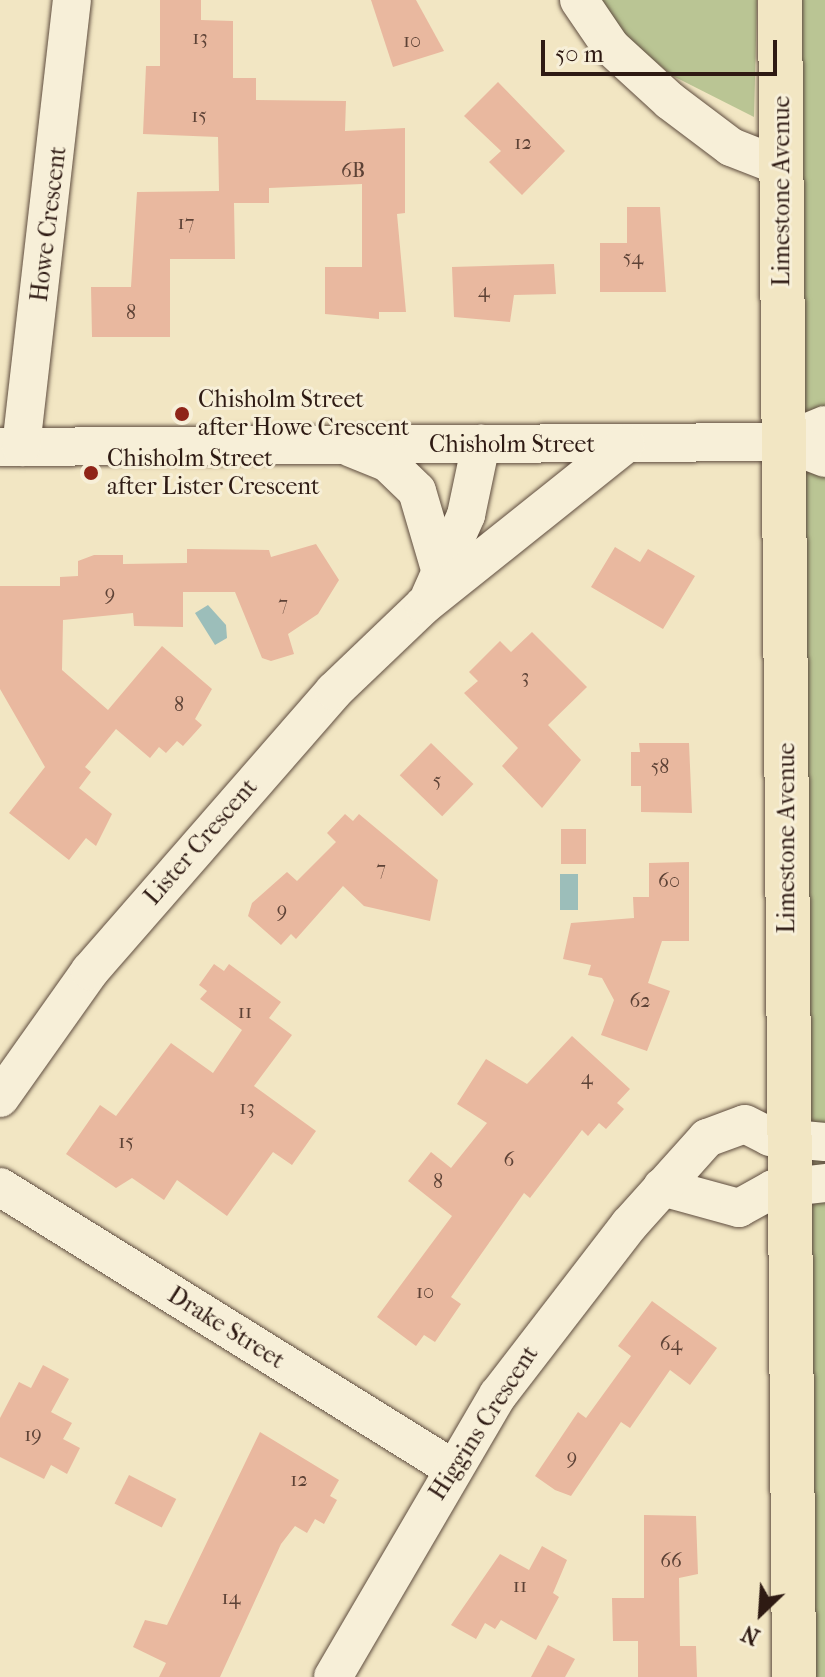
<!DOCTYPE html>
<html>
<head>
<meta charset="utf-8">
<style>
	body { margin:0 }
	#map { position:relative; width:825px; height:1677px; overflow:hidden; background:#f2e6c3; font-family:"IM FELL French Canon",serif }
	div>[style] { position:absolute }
	.green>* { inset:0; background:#bac594 }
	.water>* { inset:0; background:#9cbeba; transform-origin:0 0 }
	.building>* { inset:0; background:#e9b89f; transform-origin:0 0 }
	.roads { filter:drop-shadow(0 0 2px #5f4d3f) drop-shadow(0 0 2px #5f4d3f) }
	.minor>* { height:38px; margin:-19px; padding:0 19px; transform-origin:19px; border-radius:19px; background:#f7efd8 }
	.major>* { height:44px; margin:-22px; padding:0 22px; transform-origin:22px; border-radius:22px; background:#f2e6c3 }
	.dots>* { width:22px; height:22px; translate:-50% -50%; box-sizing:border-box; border:4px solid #f7efd8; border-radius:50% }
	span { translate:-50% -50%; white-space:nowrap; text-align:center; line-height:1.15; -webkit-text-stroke:6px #f7efd8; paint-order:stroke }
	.number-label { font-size:20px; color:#5d4236 }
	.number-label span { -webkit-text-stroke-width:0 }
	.street-label { font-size:24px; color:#2e1a13 }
	.poi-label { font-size:24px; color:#2e1a13 }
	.left { translate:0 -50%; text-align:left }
	.north { position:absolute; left:721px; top:1573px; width:80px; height:80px; -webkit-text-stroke:6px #f7efd8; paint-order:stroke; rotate:205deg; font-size:22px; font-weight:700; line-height:32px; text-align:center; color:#2e1a13 }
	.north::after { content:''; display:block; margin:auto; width:28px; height:36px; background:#2e1a13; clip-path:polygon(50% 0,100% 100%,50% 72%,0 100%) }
	.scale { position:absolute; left:541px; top:40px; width:236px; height:36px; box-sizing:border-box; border:4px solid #2e1a13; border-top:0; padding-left:10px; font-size:24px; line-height:28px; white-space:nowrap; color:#2e1a13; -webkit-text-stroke:6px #f7efd8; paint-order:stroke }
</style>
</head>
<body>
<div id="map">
	<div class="green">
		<div style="clip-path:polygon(594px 0,757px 0,754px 117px,673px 76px,620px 33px)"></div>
		<div style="clip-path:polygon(797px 0,825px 0,825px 1677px,809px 1677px)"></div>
	</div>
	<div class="water">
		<div style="clip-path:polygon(208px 605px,226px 625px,227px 638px,215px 645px,195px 613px)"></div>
		<div style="left:560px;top:874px;width:18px;height:36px"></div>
	</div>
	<div class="building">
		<div style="clip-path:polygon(160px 0,201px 0,201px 20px,233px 21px,233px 78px,256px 78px,256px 100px,346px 101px,345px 131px,405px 128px,405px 213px,397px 214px,406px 312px,379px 312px,379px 319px,325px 314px,325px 267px,362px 267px,362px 184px,269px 188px,269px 203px,234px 203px,235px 259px,170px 259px,170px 337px,92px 337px,91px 287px,131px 287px,137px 192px,219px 191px,218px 137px,143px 134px,146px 66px,160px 66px)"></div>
		<div style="clip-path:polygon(371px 0,416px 0,444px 51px,393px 67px)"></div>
		<div style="clip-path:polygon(498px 82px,565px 151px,522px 195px,489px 162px,501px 151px,464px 116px)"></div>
		<div style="clip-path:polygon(627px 207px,660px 207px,666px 292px,600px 292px,600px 243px,627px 243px)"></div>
		<div style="clip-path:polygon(554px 264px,556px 294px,514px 295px,510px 322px,454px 317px,452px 267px)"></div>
		<div style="clip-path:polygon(316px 544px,339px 580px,318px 614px,288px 634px,294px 654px,271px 661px,262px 658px,235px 592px,183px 592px,183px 627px,134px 626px,133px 613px,63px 620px,62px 670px,108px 710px,162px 646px,212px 689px,195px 719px,202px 725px,183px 746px,177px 741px,166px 753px,159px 747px,150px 758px,116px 729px,85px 767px,91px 772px,79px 788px,112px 814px,96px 846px,86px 838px,69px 860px,9px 813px,45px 767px,0 689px,0 586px,60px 586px,60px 577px,78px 576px,78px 561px,94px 555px,123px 555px,123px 564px,187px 563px,187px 549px,269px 550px,271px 557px)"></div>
		<div style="clip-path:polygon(615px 547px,640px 562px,648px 549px,695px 576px,663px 629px,591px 587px)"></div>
		<div style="clip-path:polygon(532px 632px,587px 687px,548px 725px,581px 760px,542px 808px,502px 766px,518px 748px,464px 693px,478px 681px,469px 672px,500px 641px,511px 652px)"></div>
		<div style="left:431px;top:743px;width:59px;height:45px;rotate:44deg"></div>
		<div style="clip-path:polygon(639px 743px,689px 743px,692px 813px,641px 812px,641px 786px,631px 786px,631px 752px,640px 752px)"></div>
		<div style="clip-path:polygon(345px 814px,353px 821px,359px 814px,438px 880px,430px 921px,364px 906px,343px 886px,296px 939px,291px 934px,281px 945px,248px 916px,252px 903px,287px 872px,297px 881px,336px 842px,327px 833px)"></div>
		<div style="left:586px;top:829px;width:35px;height:25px;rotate:90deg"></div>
		<div style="clip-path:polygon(689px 862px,689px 941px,662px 941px,648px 983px,670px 991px,647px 1051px,601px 1035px,614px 1000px,602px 978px,588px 975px,591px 965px,563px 959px,571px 923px,634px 918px,633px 897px,649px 897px,649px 863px)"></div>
		<div style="clip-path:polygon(214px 964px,224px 971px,229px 964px,281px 1002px,269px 1018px,292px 1035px,254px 1086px,316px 1131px,292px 1165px,273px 1152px,227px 1216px,177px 1180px,164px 1200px,132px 1178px,116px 1188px,66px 1154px,100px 1105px,116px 1116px,171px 1043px,213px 1073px,242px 1030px,200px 999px,207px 991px,199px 985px)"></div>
		<div style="clip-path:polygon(572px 1036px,630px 1089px,617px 1103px,624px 1109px,606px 1129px,599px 1123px,588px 1136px,582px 1130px,530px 1198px,524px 1193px,451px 1297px,461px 1304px,435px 1342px,424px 1335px,416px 1346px,377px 1317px,452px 1216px,408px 1181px,431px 1152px,451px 1168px,487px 1123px,457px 1104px,486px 1059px,527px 1084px)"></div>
		<div style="clip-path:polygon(652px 1301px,717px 1348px,690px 1385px,670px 1370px,630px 1428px,621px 1422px,571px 1496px,555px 1490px,535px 1476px,578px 1412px,586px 1418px,631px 1356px,618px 1346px)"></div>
		<div style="clip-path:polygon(43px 1365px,69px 1379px,51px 1412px,72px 1423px,63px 1439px,80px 1448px,67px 1474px,51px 1465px,44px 1479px,0 1457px,0 1418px,19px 1382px,31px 1388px)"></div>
		<div style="clip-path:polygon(260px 1432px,339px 1480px,330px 1496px,337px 1500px,324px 1524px,315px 1519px,307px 1533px,295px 1526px,281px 1544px,220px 1677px,159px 1677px,166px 1663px,133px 1647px,145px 1620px,167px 1625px)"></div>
		<div style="left:129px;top:1475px;width:53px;height:32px;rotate:27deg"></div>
		<div style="clip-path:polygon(644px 1515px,696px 1516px,698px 1574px,679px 1578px,680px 1646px,696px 1646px,697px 1677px,638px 1677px,638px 1641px,613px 1641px,612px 1598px,644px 1598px)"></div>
		<div style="clip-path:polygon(542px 1546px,567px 1560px,553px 1593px,559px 1597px,536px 1640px,501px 1620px,495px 1629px,485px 1623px,476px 1639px,451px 1625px,500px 1554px,529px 1570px)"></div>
		<div style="clip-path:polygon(548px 1645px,575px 1659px,565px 1677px,531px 1677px)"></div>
	</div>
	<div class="roads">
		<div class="minor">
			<div style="left:579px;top:0;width:57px;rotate:55.8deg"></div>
			<div style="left:611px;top:47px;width:80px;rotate:42.5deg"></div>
			<div style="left:670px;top:101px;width:76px;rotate:37deg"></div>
			<div style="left:731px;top:147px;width:55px;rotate:21.4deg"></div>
			<div style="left:784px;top:442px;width:44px;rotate:-22.5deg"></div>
			<div style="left:0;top:447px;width:784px;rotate:-0.37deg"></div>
			<div style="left:784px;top:442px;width:44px;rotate:21.3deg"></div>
			<div style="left:21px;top:447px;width:450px;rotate:-83.5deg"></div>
			<div style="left:351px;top:448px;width:40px;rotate:22deg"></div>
			<div style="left:388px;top:463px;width:40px;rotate:44deg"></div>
			<div style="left:417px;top:491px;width:89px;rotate:73.6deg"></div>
			<div style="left:430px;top:596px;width:89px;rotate:-66deg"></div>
			<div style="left:466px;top:515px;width:73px;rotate:-78.1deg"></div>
			<div style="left:0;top:1098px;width:156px;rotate:-54.7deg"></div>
			<div style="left:90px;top:971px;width:371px;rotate:-48.9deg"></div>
			<div style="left:334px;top:691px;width:124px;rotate:-43.7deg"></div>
			<div style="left:424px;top:605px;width:258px;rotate:-38.6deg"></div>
			<div style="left:0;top:1187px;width:532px;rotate:31.87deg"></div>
			<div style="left:662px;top:1187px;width:80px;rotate:15.3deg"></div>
			<div style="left:739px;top:1208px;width:39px;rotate:-29deg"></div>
			<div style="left:773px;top:1189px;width:52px;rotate:-6.6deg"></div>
			<div style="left:333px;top:1677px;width:327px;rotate:-59.7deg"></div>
			<div style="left:498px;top:1395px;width:215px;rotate:-52.4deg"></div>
			<div style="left:629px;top:1225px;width:117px;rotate:-48.1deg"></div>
			<div style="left:707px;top:1138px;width:40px;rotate:-20.2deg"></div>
			<div style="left:745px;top:1124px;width:28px;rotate:27deg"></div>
			<div style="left:770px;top:1137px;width:55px;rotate:5.2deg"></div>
		</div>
		<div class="major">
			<div style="left:780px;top:0;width:1677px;rotate:89.52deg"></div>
		</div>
	</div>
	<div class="dots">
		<div style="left:182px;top:414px;background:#8f2418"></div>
		<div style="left:91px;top:473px;background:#8f2418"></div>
	</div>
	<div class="number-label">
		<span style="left:200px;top:37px">13</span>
		<span style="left:412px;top:40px">10</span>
		<span style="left:199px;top:115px">15</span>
		<span style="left:523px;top:142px">12</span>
		<span style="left:353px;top:170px">6B</span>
		<span style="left:186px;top:222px">17</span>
		<span style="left:633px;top:257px">54</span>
		<span style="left:484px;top:290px">4</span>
		<span style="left:131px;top:312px">8</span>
		<span style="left:110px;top:593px">9</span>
		<span style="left:283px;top:603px">7</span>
		<span style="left:525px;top:676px">3</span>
		<span style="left:179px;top:704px">8</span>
		<span style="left:660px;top:766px">58</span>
		<span style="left:437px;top:780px">5</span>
		<span style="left:381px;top:868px">7</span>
		<span style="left:669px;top:880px">60</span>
		<span style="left:282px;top:910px">9</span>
		<span style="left:640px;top:1000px">62</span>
		<span style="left:245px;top:1011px">11</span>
		<span style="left:587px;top:1077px">4</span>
		<span style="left:247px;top:1107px">13</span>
		<span style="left:126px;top:1141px">15</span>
		<span style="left:509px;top:1159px">6</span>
		<span style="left:438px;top:1181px">8</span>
		<span style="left:425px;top:1291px">10</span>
		<span style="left:671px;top:1343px">64</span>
		<span style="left:33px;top:1434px">19</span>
		<span style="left:572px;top:1457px">9</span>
		<span style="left:299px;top:1479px">12</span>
		<span style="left:671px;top:1560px">66</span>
		<span style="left:520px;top:1585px">11</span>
		<span style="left:231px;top:1597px">14</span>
	</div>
	<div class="street-label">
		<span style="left:782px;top:191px;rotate:-90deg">Limestone Avenue</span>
		<span style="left:49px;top:224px;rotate:-83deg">Howe Crescent</span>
		<span style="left:512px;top:445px">Chisholm Street</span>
		<span style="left:787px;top:838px;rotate:-90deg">Limestone Avenue</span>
		<span style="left:201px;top:842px;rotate:-49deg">Lister Crescent</span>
		<span style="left:226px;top:1328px;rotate:32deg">Drake Street</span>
		<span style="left:484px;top:1423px;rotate:-57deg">Higgins Crescent</span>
	</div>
	<div class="poi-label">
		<span class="left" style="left:198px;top:414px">Chisholm Street<br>after Howe Crescent</span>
		<span class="left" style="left:107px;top:473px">Chisholm Street<br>after Lister Crescent</span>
	</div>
	<div class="north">N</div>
	<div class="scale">50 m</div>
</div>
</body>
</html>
